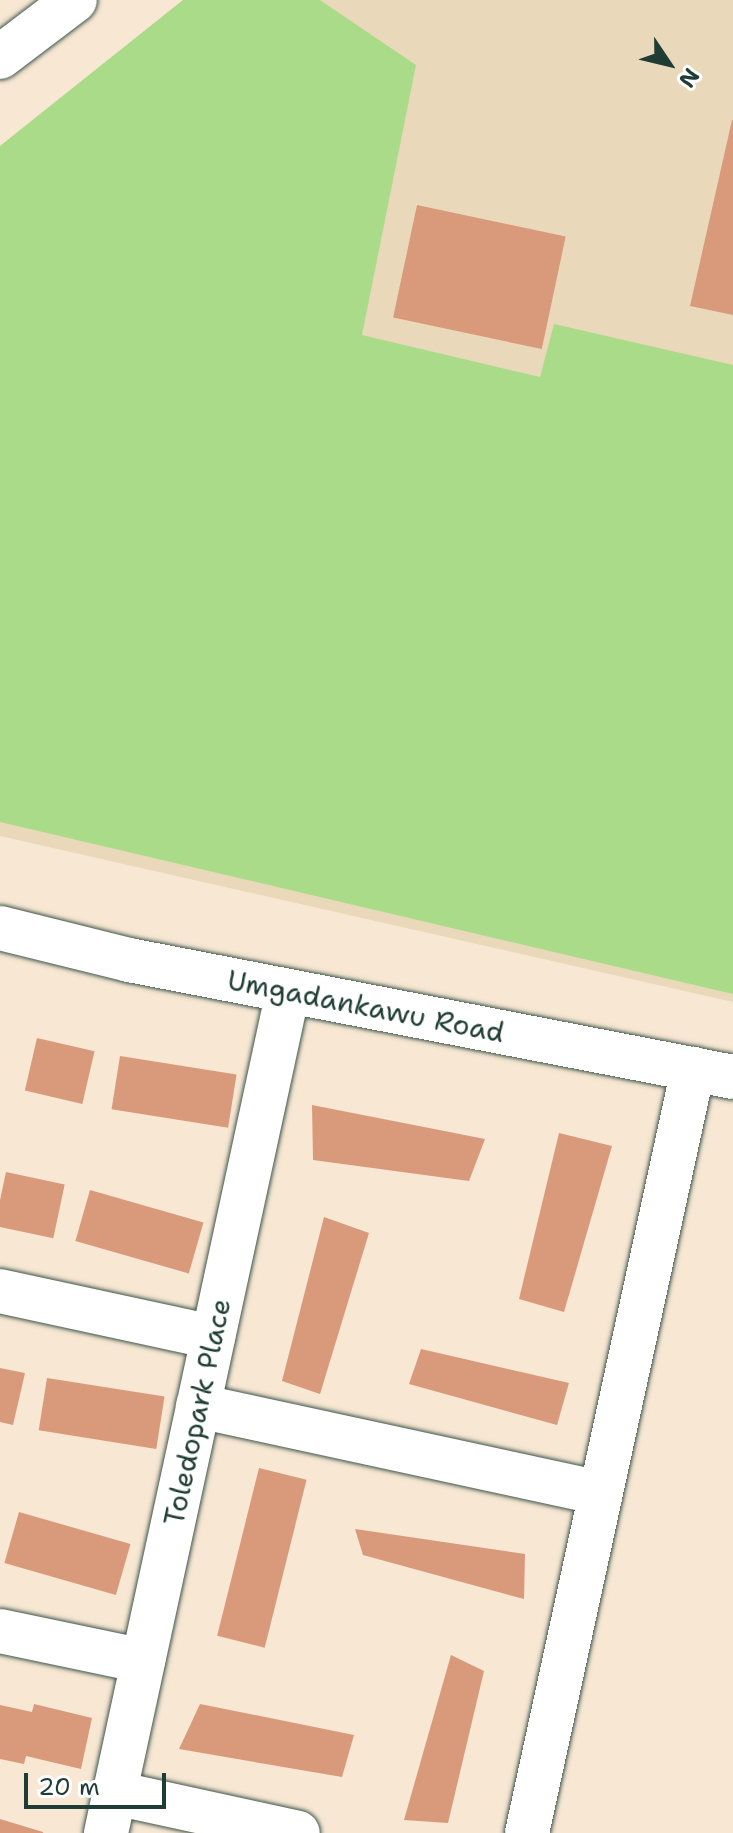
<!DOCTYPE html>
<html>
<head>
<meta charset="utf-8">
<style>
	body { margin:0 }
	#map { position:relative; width:733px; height:1833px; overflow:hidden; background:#f7e7d3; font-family:"Shantell Sans",sans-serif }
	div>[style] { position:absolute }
	.built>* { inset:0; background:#e9d9ba }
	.green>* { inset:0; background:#aadb89 }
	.building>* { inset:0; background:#d99a7c; transform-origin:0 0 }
	.roads { filter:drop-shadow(0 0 2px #3f564c) drop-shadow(0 0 2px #3f564c) }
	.street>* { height:44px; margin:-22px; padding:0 22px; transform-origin:22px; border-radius:22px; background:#fff }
	.secondary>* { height:44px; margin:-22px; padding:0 22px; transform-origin:22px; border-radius:22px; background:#fff }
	span { translate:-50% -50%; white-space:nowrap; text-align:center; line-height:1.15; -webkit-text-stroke:7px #fff; paint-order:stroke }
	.street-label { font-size:28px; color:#1f3d34 }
	.north { position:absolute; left:629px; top:24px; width:80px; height:80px; -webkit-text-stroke:6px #fff; paint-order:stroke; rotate:125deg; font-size:22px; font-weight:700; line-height:32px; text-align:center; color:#1f3d34 }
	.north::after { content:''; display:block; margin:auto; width:28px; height:36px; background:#1f3d34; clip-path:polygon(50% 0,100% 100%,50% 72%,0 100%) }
	.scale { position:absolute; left:24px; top:1773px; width:142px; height:36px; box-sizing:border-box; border:4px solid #1f3d34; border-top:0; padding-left:10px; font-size:24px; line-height:28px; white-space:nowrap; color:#1f3d34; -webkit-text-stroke:6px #fff; paint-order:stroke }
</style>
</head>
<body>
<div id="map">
	<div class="built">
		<div style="clip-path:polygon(183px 0,733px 0,733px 1002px,0 836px,0 146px)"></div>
	</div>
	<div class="green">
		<div style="clip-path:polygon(183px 0,320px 0,416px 65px,362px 335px,540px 377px,554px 324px,733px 365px,733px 994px,0 822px,0 146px)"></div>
	</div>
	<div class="building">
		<div style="clip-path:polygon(732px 120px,733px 120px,733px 315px,690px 306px)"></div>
		<div style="left:417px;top:205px;width:152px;height:115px;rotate:12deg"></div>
		<div style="left:37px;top:1038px;width:59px;height:54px;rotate:13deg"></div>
		<div style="left:120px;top:1056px;width:118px;height:54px;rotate:9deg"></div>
		<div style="clip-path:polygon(312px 1105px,485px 1139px,469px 1181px,313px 1160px)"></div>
		<div style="clip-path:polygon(559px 1133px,612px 1146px,564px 1312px,519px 1299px)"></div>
		<div style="left:6px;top:1172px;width:60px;height:55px;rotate:12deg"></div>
		<div style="left:90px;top:1190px;width:118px;height:53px;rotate:16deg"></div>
		<div style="clip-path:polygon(324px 1217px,369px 1233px,320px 1394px,282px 1381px)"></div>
		<div style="clip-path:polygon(421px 1349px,569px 1383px,557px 1425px,409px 1384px)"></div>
		<div style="clip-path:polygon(0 1368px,25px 1373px,13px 1425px,0 1422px)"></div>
		<div style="left:47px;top:1378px;width:119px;height:53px;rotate:9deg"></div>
		<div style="left:259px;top:1468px;width:49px;height:173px;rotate:14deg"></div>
		<div style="left:19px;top:1512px;width:116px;height:53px;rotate:16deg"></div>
		<div style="clip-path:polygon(355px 1529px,525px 1554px,524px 1599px,363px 1555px)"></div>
		<div style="clip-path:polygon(451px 1655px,484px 1671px,448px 1823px,404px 1820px)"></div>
		<div style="clip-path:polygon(34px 1704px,92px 1718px,81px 1769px,26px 1756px,24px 1764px,0 1759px,0 1705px,32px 1712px)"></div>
		<div style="clip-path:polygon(200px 1704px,354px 1735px,342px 1777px,179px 1749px)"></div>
		<div style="clip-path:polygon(0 1819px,43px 1832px,43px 1833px,0 1833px)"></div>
	</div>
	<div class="roads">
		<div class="street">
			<div style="left:0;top:928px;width:133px;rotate:13.9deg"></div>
			<div style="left:129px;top:960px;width:615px;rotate:10.96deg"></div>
			<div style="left:0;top:1291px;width:218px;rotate:12.2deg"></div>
			<div style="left:198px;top:1406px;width:411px;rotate:12.2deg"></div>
			<div style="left:0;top:1631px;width:146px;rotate:11.8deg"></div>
			<div style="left:115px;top:1793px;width:187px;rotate:12.3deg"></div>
			<div style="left:106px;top:1833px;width:861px;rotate:-77.8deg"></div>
			<div style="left:527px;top:1833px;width:782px;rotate:-77.74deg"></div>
		</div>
		<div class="secondary">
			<div style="left:0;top:57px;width:94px;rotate:-37.2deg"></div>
		</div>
	</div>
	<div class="street-label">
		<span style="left:366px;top:1006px;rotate:11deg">Umgadankawu Road</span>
		<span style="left:197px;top:1412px;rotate:-78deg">Toledopark Place</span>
	</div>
	<div class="north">N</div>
	<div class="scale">20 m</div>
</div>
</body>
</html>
